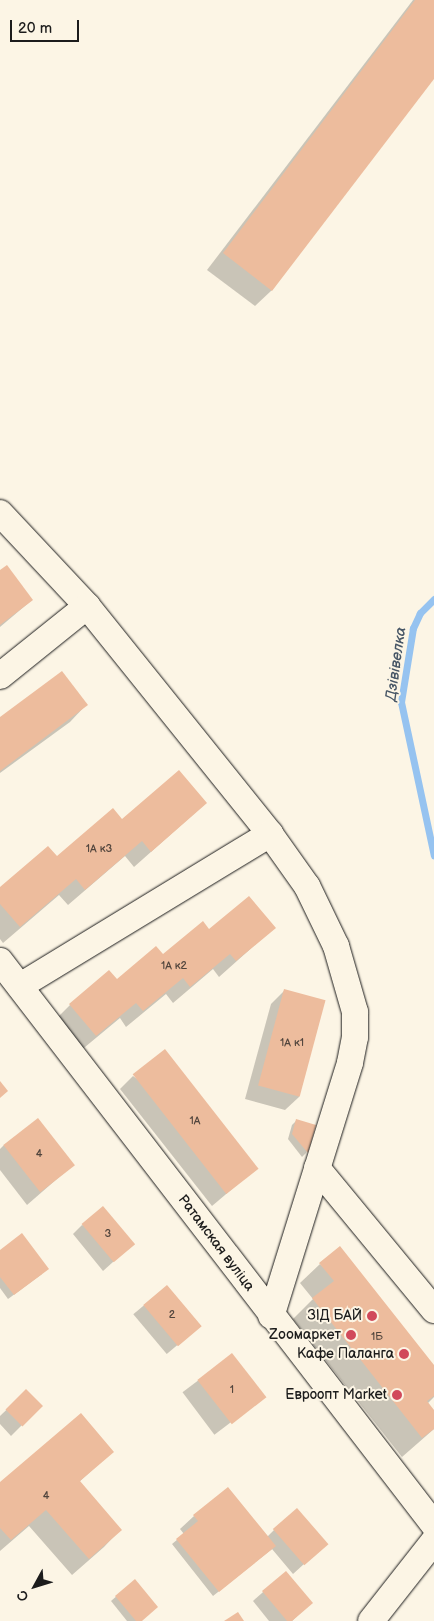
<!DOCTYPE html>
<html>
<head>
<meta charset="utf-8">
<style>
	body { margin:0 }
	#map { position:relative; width:434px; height:1621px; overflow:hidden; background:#fcf5e5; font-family:"Balsamiq Sans",sans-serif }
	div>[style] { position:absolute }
	.shadow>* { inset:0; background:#0003; transform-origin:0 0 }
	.stream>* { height:7px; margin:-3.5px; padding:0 3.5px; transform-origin:3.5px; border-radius:3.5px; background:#96c3f0 }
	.building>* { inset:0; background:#edbc9d; transform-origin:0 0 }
	.roads { filter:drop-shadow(0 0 1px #1c1c1c) drop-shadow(0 0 1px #1c1c1c) }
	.minor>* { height:26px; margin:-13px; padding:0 13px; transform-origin:13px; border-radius:13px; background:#fcf5e5 }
	.dots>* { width:14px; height:14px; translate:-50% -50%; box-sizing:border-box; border:2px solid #fcf5e5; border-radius:50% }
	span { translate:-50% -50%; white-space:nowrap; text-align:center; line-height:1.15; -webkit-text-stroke:4px #fcf5e5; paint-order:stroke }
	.number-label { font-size:11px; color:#50443c }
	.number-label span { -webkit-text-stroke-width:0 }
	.street-label { font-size:14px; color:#1c1c1c }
	.poi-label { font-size:14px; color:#1c1c1c }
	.right { translate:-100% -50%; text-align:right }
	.water-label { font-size:15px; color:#475666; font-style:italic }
	.north { position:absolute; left:10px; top:1561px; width:50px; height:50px; -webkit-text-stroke:4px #fcf5e5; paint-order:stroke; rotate:231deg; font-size:14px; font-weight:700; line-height:20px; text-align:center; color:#1c1c1c }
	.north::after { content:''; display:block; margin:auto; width:18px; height:22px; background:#1c1c1c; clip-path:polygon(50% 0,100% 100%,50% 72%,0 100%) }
	.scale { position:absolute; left:10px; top:20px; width:69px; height:22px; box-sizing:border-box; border:2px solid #1c1c1c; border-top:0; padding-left:6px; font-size:15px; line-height:18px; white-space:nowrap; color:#1c1c1c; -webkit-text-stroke:4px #fcf5e5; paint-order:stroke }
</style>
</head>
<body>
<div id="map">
	<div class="shadow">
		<div style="clip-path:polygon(413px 0,434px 0,434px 77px,272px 290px,255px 306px,207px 270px)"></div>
		<div style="clip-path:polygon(0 572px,32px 600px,0 627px)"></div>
		<div style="clip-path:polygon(86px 705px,70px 722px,0 773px,0 719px)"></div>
		<div style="clip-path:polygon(206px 803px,134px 867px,125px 856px,68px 905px,59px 895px,3px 943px,0 939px,0 888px,122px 821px)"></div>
		<div style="clip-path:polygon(274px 928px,219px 977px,213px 969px,173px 1003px,166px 994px,126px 1027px,120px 1018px,79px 1052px,54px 1021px,70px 1005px,209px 931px)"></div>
		<div style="clip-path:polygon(285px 990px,299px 1097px,285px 1110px,245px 1099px,271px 1004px)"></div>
		<div style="clip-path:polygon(133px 1076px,257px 1168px,212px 1206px,120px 1089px)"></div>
		<div style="clip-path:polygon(297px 1120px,315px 1126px,306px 1153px,302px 1157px,288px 1139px,292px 1125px)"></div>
		<div style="clip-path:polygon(4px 1145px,73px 1165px,27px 1205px,0 1170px,0 1149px)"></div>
		<div style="clip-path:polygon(82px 1225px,133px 1244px,103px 1271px,73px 1234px)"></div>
		<div style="clip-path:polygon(0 1251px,42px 1274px,8px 1299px,0 1288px)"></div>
		<div style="clip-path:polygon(320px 1264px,434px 1367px,434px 1397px,427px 1404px,434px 1412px,434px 1429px,402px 1457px,293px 1319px,313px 1299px,300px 1283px)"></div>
		<div style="left:167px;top:1286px;width:52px;height:44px;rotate:50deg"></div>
		<div style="left:232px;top:1355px;width:53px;height:62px;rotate:53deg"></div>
		<div style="clip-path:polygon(26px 1391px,41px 1406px,11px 1436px,0 1424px,0 1416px)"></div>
		<div style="clip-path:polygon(112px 1452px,79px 1482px,120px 1530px,104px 1547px,72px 1575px,29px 1526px,0 1551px,0 1484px)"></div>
		<div style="clip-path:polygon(194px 1516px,267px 1537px,274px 1530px,326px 1544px,293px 1574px,272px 1549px,213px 1596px,172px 1544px,184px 1534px,180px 1529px)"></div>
		<div style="clip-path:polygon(286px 1572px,311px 1603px,292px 1621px,269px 1621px,253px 1601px)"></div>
		<div style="clip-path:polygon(134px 1581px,141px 1621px,127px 1621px,111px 1601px)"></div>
	</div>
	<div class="stream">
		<div style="left:434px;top:599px;width:20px;rotate:135deg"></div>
		<div style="left:420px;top:613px;width:17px;rotate:115deg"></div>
		<div style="left:413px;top:628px;width:75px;rotate:99.2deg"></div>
		<div style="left:401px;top:702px;width:157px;rotate:77.9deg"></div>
	</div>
	<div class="building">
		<div style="clip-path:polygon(415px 0,434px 0,434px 79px,272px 291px,223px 253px)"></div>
		<div style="clip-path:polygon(7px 565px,33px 600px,0 625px,0 570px)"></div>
		<div style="clip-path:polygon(62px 671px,88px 705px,0 771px,0 717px)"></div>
		<div style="clip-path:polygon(179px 770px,207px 803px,151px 852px,142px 841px,85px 890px,76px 879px,20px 927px,0 904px,0 887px,48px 846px,57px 856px,113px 808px,122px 819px)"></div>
		<div style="clip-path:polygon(249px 896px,276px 928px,236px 961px,230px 954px,190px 987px,183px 978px,143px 1011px,136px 1003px,96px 1036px,69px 1004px,109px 970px,117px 979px,156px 946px,163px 954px,203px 921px,209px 929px)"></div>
		<div style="left:284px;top:989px;width:43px;height:100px;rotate:15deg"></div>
		<div style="left:165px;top:1049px;width:152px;height:41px;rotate:52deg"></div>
		<div style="clip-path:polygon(0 1081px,8px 1091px,0 1098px)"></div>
		<div style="left:38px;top:1118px;width:60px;height:44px;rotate:52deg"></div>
		<div style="clip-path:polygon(296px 1119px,316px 1125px,308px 1153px,292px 1134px)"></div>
		<div style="left:103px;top:1206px;width:50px;height:28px;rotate:50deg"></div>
		<div style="clip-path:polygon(22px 1233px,49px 1269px,14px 1295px,0 1277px,0 1250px)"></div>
		<div style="clip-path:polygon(340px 1246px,434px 1365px,434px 1396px,427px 1401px,434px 1410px,434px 1429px,422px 1438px,312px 1298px,334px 1281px,319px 1263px)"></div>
		<div style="left:167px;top:1285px;width:54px;height:31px;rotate:50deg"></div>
		<div style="left:232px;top:1353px;width:56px;height:44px;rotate:52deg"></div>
		<div style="left:26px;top:1389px;width:24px;height:29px;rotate:45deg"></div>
		<div style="clip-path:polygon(81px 1413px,114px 1452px,80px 1481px,122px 1530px,89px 1559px,46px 1510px,11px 1540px,0 1528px,0 1482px)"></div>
		<div style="clip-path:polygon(228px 1487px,276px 1546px,219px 1592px,176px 1539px,198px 1521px,193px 1515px)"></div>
		<div style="left:297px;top:1508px;width:48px;height:32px;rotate:49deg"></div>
		<div style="clip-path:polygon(286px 1571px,313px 1603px,292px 1621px,287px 1621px,262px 1591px)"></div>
		<div style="clip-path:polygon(135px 1579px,158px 1607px,142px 1621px,136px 1621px,115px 1596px)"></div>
		<div style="clip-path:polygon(238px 1612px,244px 1621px,224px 1621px)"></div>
	</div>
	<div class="roads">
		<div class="minor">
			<div style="left:0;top:513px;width:127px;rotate:46.9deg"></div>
			<div style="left:87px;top:606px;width:292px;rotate:51.2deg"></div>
			<div style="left:270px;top:834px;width:64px;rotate:54.6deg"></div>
			<div style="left:307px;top:886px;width:67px;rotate:64.2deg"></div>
			<div style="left:336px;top:946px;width:69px;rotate:73.9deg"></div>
			<div style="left:355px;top:1012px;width:25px;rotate:90deg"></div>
			<div style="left:355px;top:1037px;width:26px;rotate:101deg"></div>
			<div style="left:350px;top:1063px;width:265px;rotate:107.3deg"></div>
			<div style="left:0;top:676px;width:112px;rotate:-38.8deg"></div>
			<div style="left:0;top:961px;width:712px;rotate:52.42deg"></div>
			<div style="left:20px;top:986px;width:293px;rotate:-31.3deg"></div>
			<div style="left:317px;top:1168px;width:184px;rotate:50.5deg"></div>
			<div style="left:371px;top:1621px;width:102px;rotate:-51.8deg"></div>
		</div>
	</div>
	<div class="dots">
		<div style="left:372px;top:1316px;background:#d1495b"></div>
		<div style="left:351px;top:1335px;background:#d1495b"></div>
		<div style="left:404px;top:1354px;background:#d1495b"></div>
		<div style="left:397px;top:1395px;background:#d1495b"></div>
	</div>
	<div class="number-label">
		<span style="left:99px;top:849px">1А к3</span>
		<span style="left:174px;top:966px">1А к2</span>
		<span style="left:292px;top:1043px">1А к1</span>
		<span style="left:195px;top:1121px">1А</span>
		<span style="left:39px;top:1154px">4</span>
		<span style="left:108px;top:1234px">3</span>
		<span style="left:172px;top:1315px">2</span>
		<span style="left:377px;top:1337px">1Б</span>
		<span style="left:232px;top:1390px">1</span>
		<span style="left:46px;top:1496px">4</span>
	</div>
	<div class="street-label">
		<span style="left:216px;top:1243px;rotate:53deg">Ратамская вуліца</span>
	</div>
	<div class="poi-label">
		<span class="right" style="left:362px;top:1316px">ЗІД БАЙ</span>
		<span class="right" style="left:341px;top:1335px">Zooмаркет</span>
		<span class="right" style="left:394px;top:1354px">Кафе Паланга</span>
		<span class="right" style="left:387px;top:1395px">Евроопт Market</span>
	</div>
	<div class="water-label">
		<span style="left:396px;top:664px;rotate:-82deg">Дзівівелка</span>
	</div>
	<div class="north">С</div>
	<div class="scale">20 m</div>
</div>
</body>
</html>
